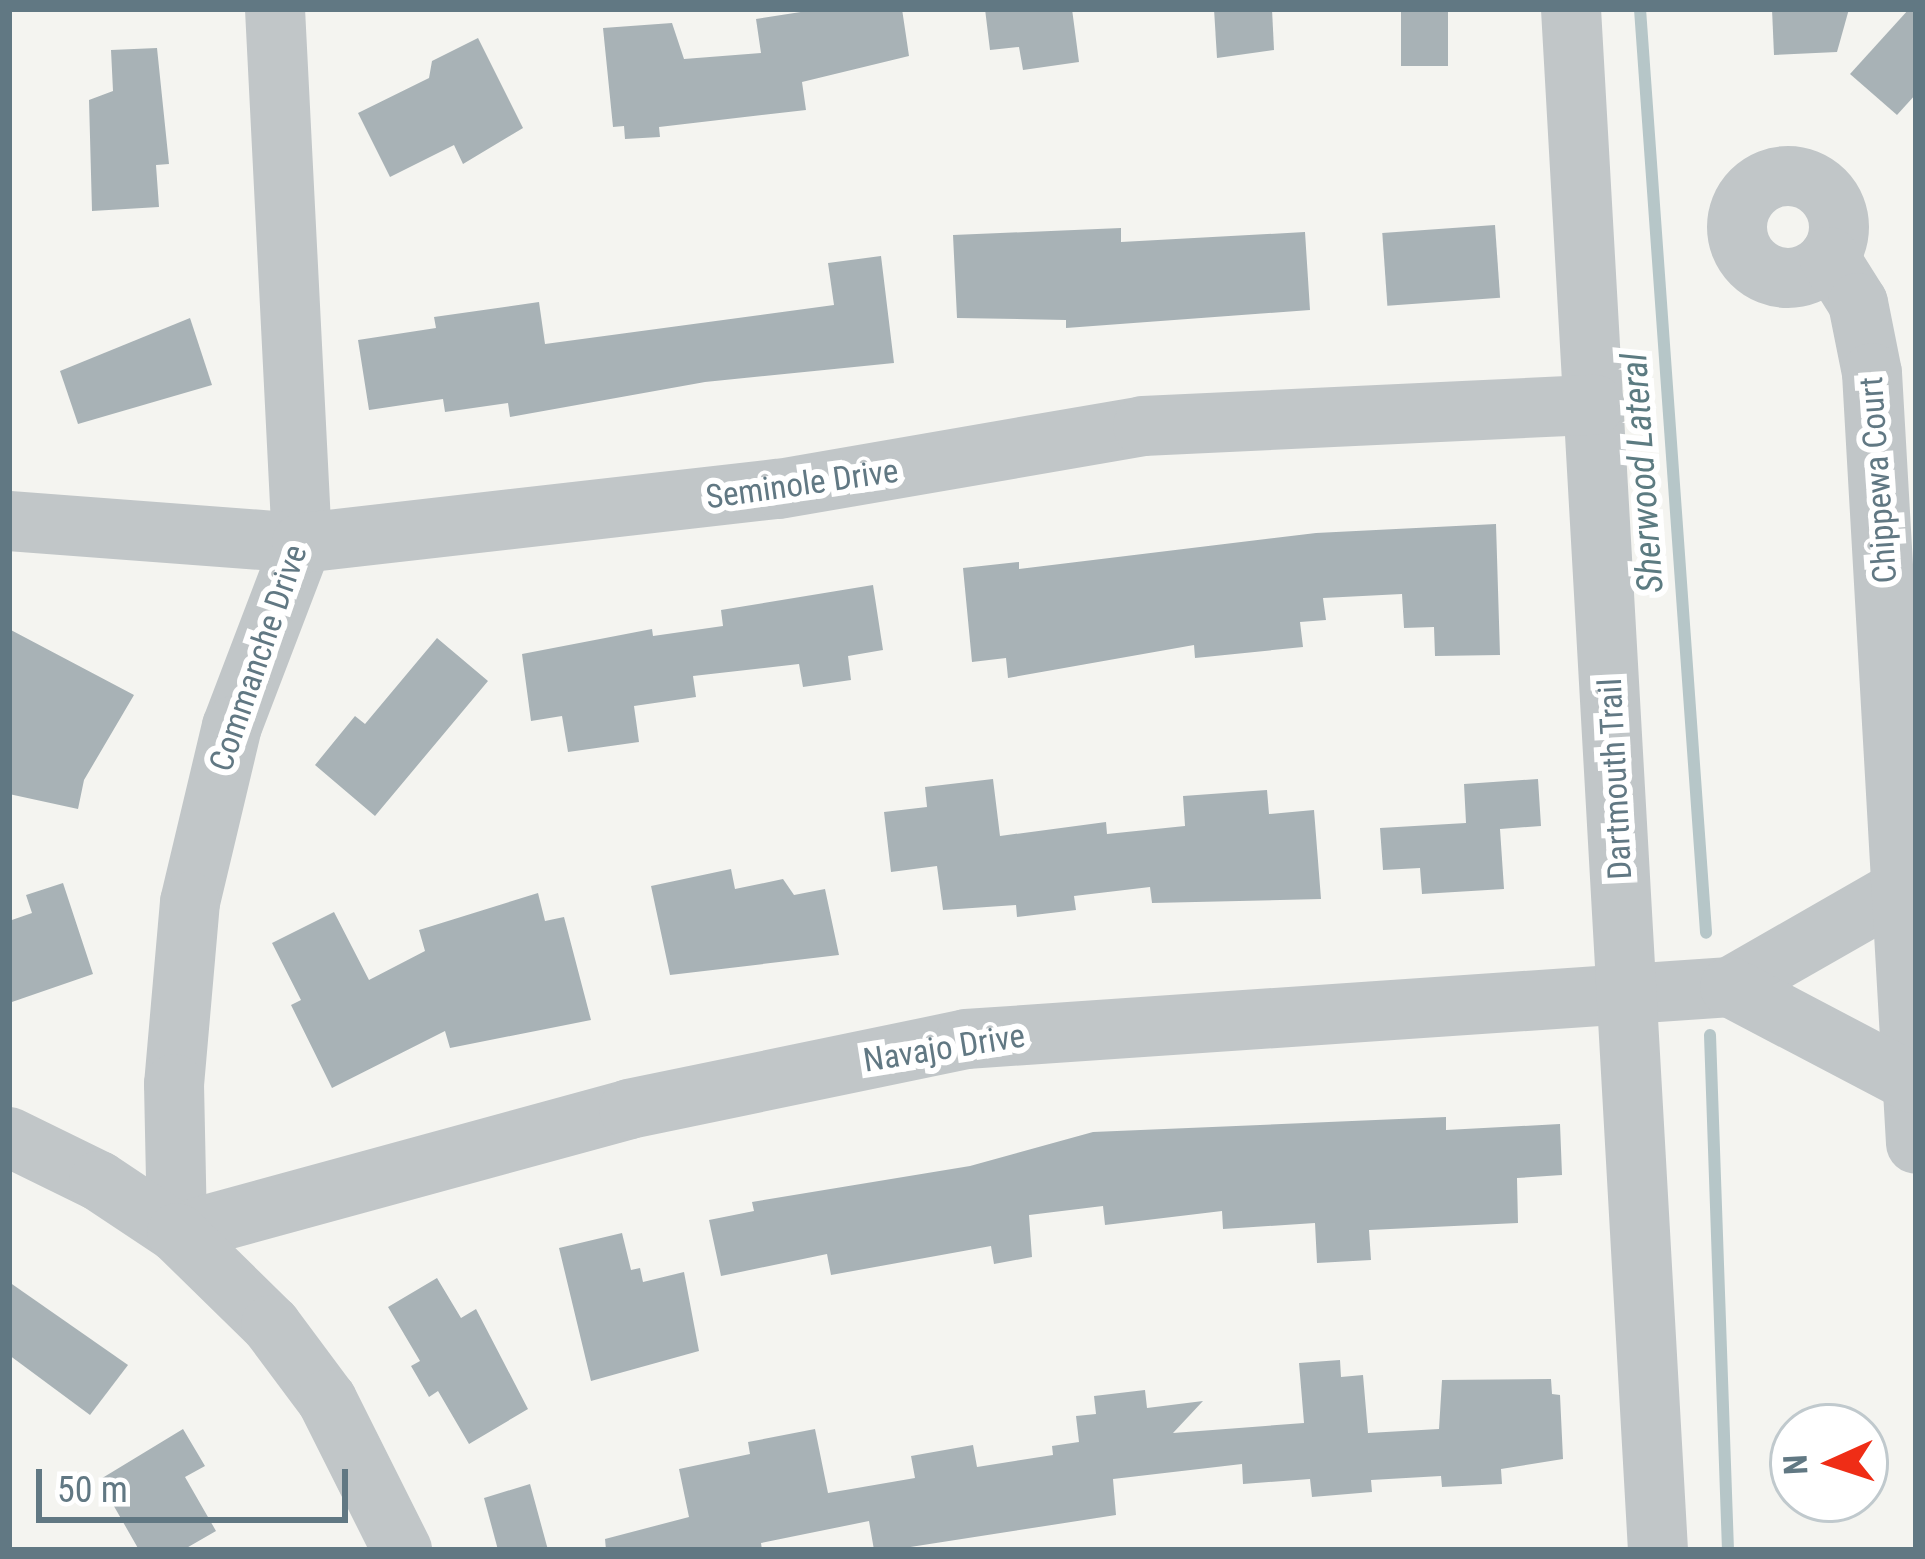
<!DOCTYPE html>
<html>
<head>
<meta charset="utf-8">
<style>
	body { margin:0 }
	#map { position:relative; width:1925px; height:1559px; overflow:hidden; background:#f4f4f0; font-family:"Roboto Condensed",sans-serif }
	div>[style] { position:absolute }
	.stream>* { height:12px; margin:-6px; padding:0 6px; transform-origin:6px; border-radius:6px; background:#b6c6c8 }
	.building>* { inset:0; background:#a8b2b6; transform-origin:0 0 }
	.minor>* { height:60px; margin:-30px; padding:0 30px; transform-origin:30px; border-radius:30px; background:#c1c6c8 }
	.minor>.ring { margin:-30px; padding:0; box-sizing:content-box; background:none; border:60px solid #c1c6c8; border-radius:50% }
	span { translate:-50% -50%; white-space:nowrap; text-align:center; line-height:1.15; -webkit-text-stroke:12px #fff; paint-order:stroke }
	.street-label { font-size:33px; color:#617883 }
	.water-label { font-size:36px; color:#5c7b81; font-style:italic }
	.frame { position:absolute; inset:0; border:12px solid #617883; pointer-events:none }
	.north { position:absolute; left:1769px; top:1403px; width:120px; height:120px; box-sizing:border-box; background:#fff; border:3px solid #c0c9cd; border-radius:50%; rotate:267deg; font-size:33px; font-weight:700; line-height:48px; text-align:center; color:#617883 }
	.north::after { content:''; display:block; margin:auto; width:42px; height:54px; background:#ef2d16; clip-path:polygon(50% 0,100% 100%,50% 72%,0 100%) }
	.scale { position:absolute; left:36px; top:1469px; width:312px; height:54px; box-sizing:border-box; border:6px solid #617883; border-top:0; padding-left:15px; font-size:36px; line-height:42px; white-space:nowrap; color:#617883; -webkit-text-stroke:9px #fff; paint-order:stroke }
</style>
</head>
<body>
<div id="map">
	<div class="stream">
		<div style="left:1640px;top:9px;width:926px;rotate:85.91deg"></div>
		<div style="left:1710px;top:1035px;width:515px;rotate:88deg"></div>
	</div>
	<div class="building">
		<div style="clip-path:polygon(820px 9px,902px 9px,909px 56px,802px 82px,806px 110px,659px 127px,660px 137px,625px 139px,624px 126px,613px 127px,603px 28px,672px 23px,684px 59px,761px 53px,756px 19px)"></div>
		<div style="clip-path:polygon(985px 9px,1072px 9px,1079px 62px,1023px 70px,1019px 47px,990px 50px)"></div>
		<div style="clip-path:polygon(1214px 9px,1272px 9px,1274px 50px,1217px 58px)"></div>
		<div style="left:1401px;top:9px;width:47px;height:57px"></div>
		<div style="clip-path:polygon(1772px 9px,1849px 9px,1837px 52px,1774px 55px)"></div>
		<div style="clip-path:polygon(1909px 9px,1916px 9px,1916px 94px,1897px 115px,1850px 74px)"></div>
		<div style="clip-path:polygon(478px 38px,523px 128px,463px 164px,454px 145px,390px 177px,358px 113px,429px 78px,432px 61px)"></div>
		<div style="clip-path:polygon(157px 48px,169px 164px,156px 165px,159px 207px,92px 211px,89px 100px,113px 91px,111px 50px)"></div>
		<div style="left:1495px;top:225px;width:73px;height:113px;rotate:86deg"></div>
		<div style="clip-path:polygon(1121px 228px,1121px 242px,1305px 232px,1310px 310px,1066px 328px,1066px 320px,957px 318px,953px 235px)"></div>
		<div style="clip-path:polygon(881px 256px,894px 363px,705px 382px,510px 417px,508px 403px,445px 412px,443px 399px,369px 410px,358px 340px,436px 328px,434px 317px,539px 302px,545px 344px,834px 305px,828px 263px)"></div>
		<div style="clip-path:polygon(190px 318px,212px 385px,78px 424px,60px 371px)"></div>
		<div style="clip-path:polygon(1496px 524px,1500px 655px,1435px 656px,1434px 627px,1404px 628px,1402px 594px,1323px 598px,1326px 620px,1300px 622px,1303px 647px,1195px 658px,1194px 645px,1008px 678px,1006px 658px,972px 662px,963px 568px,1019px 562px,1019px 569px,1316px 533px)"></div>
		<div style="clip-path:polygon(873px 585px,883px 650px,848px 656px,851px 680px,803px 687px,799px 664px,693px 676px,696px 697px,634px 706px,639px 742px,568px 752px,562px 716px,531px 721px,522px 654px,652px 629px,653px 636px,723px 626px,721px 610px)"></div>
		<div style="clip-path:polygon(9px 629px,134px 695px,84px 780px,78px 809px,9px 794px)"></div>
		<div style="clip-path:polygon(437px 638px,488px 681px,375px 816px,315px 765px,355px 716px,365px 724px)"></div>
		<div style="clip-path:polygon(993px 779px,1000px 836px,1106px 822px,1107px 834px,1185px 826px,1183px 796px,1267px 790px,1269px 814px,1314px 810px,1321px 899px,1152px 903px,1150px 887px,1074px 896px,1076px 910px,1017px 917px,1016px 905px,943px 910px,937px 866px,891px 872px,884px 812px,927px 807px,925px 787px)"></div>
		<div style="clip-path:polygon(1538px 779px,1541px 826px,1500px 829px,1504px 889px,1422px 894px,1420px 868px,1383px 870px,1380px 828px,1466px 823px,1464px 784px)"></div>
		<div style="clip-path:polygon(731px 869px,735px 889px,783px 879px,794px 895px,825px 889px,839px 955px,670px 975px,651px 886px)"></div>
		<div style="clip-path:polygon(63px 883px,93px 974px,9px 1003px,9px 921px,32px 913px,26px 895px)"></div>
		<div style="clip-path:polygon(538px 893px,545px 921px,564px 917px,591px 1020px,450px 1048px,445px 1031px,332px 1088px,291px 1005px,301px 1000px,272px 943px,334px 912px,369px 980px,425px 951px,419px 930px)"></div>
		<div style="clip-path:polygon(1446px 1117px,1446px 1130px,1560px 1124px,1562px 1175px,1517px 1178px,1518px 1223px,1369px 1230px,1371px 1260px,1317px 1263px,1315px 1223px,1223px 1229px,1222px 1211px,1105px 1225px,1103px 1206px,1029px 1215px,1032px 1257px,994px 1264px,991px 1246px,831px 1275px,827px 1254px,721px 1276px,709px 1220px,754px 1211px,752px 1202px,970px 1166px,1093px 1132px)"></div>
		<div style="clip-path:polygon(622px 1233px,631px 1270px,640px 1268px,643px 1282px,684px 1272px,699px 1351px,591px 1381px,559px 1248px)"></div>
		<div style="clip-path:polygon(437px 1278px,461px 1318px,476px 1309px,528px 1409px,469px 1444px,438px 1391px,429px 1397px,411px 1366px,420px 1361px,388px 1307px)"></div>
		<div style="clip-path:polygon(9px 1282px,128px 1365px,90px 1415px,9px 1355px)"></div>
		<div style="clip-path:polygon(1340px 1360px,1341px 1377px,1363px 1375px,1368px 1433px,1439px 1429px,1442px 1380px,1551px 1379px,1552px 1394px,1560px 1395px,1563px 1459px,1501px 1469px,1502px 1484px,1442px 1487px,1441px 1476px,1371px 1480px,1372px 1492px,1312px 1497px,1310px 1479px,1243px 1484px,1242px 1464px,1113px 1479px,1116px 1515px,891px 1550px,874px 1550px,869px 1521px,761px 1543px,762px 1550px,606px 1550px,605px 1539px,689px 1517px,679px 1469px,750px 1454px,748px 1442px,815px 1429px,828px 1493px,915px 1478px,911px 1456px,973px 1445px,977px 1467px,1053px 1455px,1052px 1446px,1079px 1442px,1076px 1416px,1096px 1414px,1094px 1396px,1145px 1390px,1147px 1408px,1203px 1401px,1173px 1433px,1304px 1423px,1299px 1363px)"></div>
		<div style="clip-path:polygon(183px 1429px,205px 1466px,185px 1477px,216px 1531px,183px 1550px,139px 1550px,99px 1480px)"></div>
		<div style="clip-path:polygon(530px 1484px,548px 1550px,498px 1550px,484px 1498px)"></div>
	</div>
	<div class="minor">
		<div style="left:275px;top:9px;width:535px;rotate:87.11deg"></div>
		<div style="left:302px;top:543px;width:196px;rotate:110.9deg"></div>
		<div style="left:232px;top:726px;width:181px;rotate:103.4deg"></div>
		<div style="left:190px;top:902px;width:183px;rotate:95deg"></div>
		<div style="left:174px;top:1084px;width:149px;rotate:88.8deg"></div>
		<div style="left:177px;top:1233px;width:469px;rotate:-15.3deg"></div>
		<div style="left:629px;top:1109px;width:344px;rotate:-11.7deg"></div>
		<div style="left:966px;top:1039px;width:766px;rotate:-3.89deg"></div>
		<div style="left:1730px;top:987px;width:199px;rotate:-29.8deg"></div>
		<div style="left:1571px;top:9px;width:1543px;rotate:86.77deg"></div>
		<div class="ring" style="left:1737px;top:176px;width:42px;height:42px"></div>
		<div style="left:1829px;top:257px;width:54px;rotate:57.8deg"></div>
		<div style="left:1858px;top:303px;width:71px;rotate:78.7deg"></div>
		<div style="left:1872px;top:373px;width:772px;rotate:86.73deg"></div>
		<div style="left:9px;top:521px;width:294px;rotate:4.3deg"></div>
		<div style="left:302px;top:543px;width:480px;rotate:-6.5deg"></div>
		<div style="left:779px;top:489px;width:369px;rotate:-9.8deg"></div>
		<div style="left:1143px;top:426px;width:452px;rotate:-2.7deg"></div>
		<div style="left:1730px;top:987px;width:207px;rotate:27.7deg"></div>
		<div style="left:9px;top:1137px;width:100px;rotate:26.1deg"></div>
		<div style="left:99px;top:1181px;width:94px;rotate:33.7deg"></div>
		<div style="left:177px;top:1233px;width:132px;rotate:44.4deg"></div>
		<div style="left:271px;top:1325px;width:94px;rotate:53.3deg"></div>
		<div style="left:327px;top:1400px;width:168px;rotate:63.4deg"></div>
	</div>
	<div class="street-label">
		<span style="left:1878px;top:480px;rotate:-94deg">Chippewa Court</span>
		<span style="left:802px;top:484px;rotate:-8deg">Seminole Drive</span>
		<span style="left:258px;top:658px;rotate:-71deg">Commanche Drive</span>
		<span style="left:1615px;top:779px;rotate:-93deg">Dartmouth Trail</span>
		<span style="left:944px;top:1048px;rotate:-9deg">Navajo Drive</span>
	</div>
	<div class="water-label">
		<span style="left:1643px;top:473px;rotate:-94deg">Sherwood Lateral</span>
	</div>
	<div class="frame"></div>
	<div class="north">N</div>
	<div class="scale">50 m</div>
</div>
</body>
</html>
